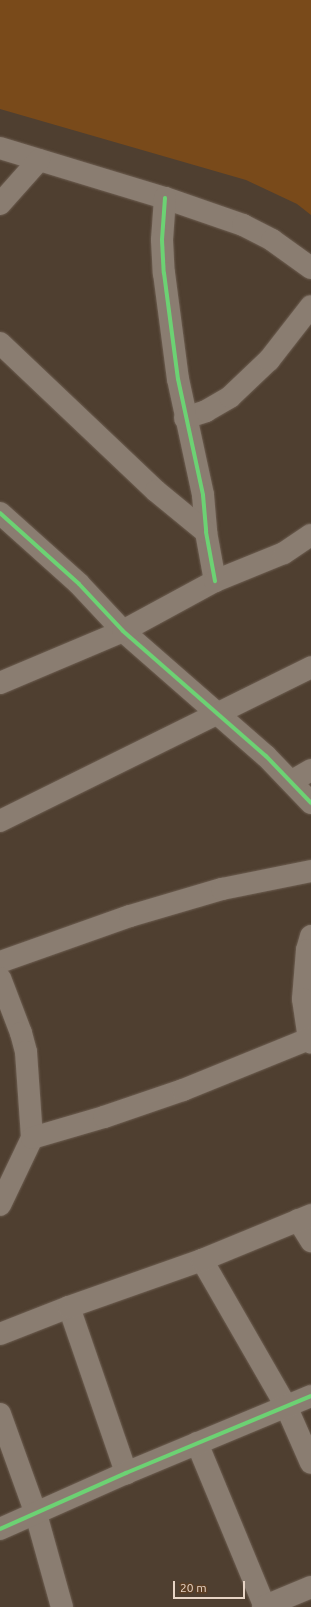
<!DOCTYPE html>
<html>
<head>
<meta charset="utf-8">
<style>
	body { margin:0 }
	#map { position:relative; width:311px; height:1607px; overflow:hidden; background:#4f3f30; font-family:Ubuntu,sans-serif }
	div>[style] { position:absolute }
	.green>* { inset:0; background:#794a1a }
	.roads { filter:drop-shadow(0 0 1px #6d5e51) drop-shadow(0 0 1px #6d5e51) }
	.minor>* { height:22px; margin:-11px; padding:0 11px; transform-origin:11px; border-radius:11px; background:#8a7d71 }
	.cycleway>* { height:4px; margin:-2px; padding:0 2px; transform-origin:2px; border-radius:2px; background:#6cd273 }
	span { translate:-50% -50%; white-space:nowrap; text-align:center; line-height:1.15; -webkit-text-stroke:3px #5c3e23; paint-order:stroke }
	.scale { position:absolute; left:173px; top:1581px; width:72px; height:18px; box-sizing:border-box; border:2px solid #e7d4c5; border-top:0; padding-left:5px; font-size:12px; line-height:14px; white-space:nowrap; color:#e7d4c5; -webkit-text-stroke:3px #5c3e23; paint-order:stroke }
</style>
</head>
<body>
<div id="map">
	<div class="green">
		<div style="clip-path:polygon(0 0,311px 0,311px 215px,297px 204px,246px 180px,0 109px)"></div>
	</div>
	<div class="roads">
		<div class="minor">
			<div style="left:0;top:148px;width:172px;rotate:16.9deg"></div>
			<div style="left:165px;top:198px;width:83px;rotate:19.1deg"></div>
			<div style="left:243px;top:225px;width:33px;rotate:27deg"></div>
			<div style="left:272px;top:240px;width:48px;rotate:35.7deg"></div>
			<div style="left:165px;top:198px;width:42px;rotate:94.1deg"></div>
			<div style="left:162px;top:240px;width:33px;rotate:87deg"></div>
			<div style="left:164px;top:273px;width:107px;rotate:82.5deg"></div>
			<div style="left:178px;top:379px;width:119px;rotate:77.8deg"></div>
			<div style="left:203px;top:495px;width:37px;rotate:85deg"></div>
			<div style="left:206px;top:532px;width:50px;rotate:79.6deg"></div>
			<div style="left:0;top:204px;width:59px;rotate:-48.4deg"></div>
			<div style="left:0;top:343px;width:215px;rotate:43.5deg"></div>
			<div style="left:156px;top:491px;width:65px;rotate:39.4deg"></div>
			<div style="left:185px;top:418px;width:22px;rotate:-18deg"></div>
			<div style="left:206px;top:411px;width:28px;rotate:-30deg"></div>
			<div style="left:230px;top:397px;width:54px;rotate:-43.5deg"></div>
			<div style="left:269px;top:360px;width:68px;rotate:-52.1deg"></div>
			<div style="left:0;top:513px;width:106px;rotate:41.9deg"></div>
			<div style="left:79px;top:584px;width:64px;rotate:46.9deg"></div>
			<div style="left:123px;top:631px;width:190px;rotate:41.2deg"></div>
			<div style="left:266px;top:756px;width:65px;rotate:46.2deg"></div>
			<div style="left:0;top:683px;width:134px;rotate:-22.9deg"></div>
			<div style="left:123px;top:631px;width:105px;rotate:-28.5deg"></div>
			<div style="left:215px;top:581px;width:74px;rotate:-22.1deg"></div>
			<div style="left:284px;top:553px;width:32px;rotate:-34deg"></div>
			<div style="left:292px;top:781px;width:22px;rotate:-30deg"></div>
			<div style="left:0;top:821px;width:347px;rotate:-26.3deg"></div>
			<div style="left:311px;top:936px;width:15px;rotate:106deg"></div>
			<div style="left:307px;top:950px;width:49px;rotate:94.7deg"></div>
			<div style="left:303px;top:999px;width:40px;rotate:81.5deg"></div>
			<div style="left:309px;top:1039px;width:4px;rotate:63deg"></div>
			<div style="left:0;top:962px;width:138px;rotate:-19.5deg"></div>
			<div style="left:130px;top:916px;width:96px;rotate:-16.4deg"></div>
			<div style="left:222px;top:889px;width:91px;rotate:-11.4deg"></div>
			<div style="left:0;top:978px;width:59px;rotate:69.1deg"></div>
			<div style="left:21px;top:1033px;width:20px;rotate:75deg"></div>
			<div style="left:26px;top:1052px;width:86px;rotate:86deg"></div>
			<div style="left:32px;top:1138px;width:74px;rotate:115.5deg"></div>
			<div style="left:32px;top:1138px;width:75px;rotate:-16.3deg"></div>
			<div style="left:104px;top:1117px;width:83px;rotate:-18.9deg"></div>
			<div style="left:183px;top:1090px;width:138px;rotate:-22.1deg"></div>
			<div style="left:298px;top:1220px;width:25px;rotate:58deg"></div>
			<div style="left:202px;top:1260px;width:168px;rotate:60.1deg"></div>
			<div style="left:286px;top:1406px;width:62px;rotate:66.3deg"></div>
			<div style="left:69px;top:1307px;width:176px;rotate:71deg"></div>
			<div style="left:0;top:1334px;width:74px;rotate:-21.4deg"></div>
			<div style="left:69px;top:1307px;width:141px;rotate:-19.5deg"></div>
			<div style="left:202px;top:1260px;width:118px;rotate:-22.4deg"></div>
			<div style="left:0;top:1414px;width:106px;rotate:70.2deg"></div>
			<div style="left:36px;top:1514px;width:97px;rotate:74.4deg"></div>
			<div style="left:197px;top:1443px;width:178px;rotate:67.5deg"></div>
			<div style="left:0;top:1529px;width:138px;rotate:-24deg"></div>
			<div style="left:126px;top:1473px;width:200px;rotate:-22.6deg"></div>
			<div style="left:263px;top:1607px;width:52px;rotate:-22.6deg"></div>
		</div>
	</div>
	<div class="cycleway">
		<div style="left:165px;top:198px;width:42px;rotate:94.1deg"></div>
		<div style="left:162px;top:240px;width:33px;rotate:87deg"></div>
		<div style="left:164px;top:273px;width:107px;rotate:82.5deg"></div>
		<div style="left:178px;top:379px;width:119px;rotate:77.8deg"></div>
		<div style="left:203px;top:495px;width:37px;rotate:85deg"></div>
		<div style="left:206px;top:532px;width:50px;rotate:79.6deg"></div>
		<div style="left:0;top:513px;width:106px;rotate:41.9deg"></div>
		<div style="left:79px;top:584px;width:64px;rotate:46.9deg"></div>
		<div style="left:123px;top:631px;width:190px;rotate:41.2deg"></div>
		<div style="left:266px;top:756px;width:65px;rotate:46.2deg"></div>
		<div style="left:0;top:1529px;width:138px;rotate:-24deg"></div>
		<div style="left:126px;top:1473px;width:200px;rotate:-22.6deg"></div>
	</div>
	<div class="scale">20 m</div>
</div>
</body>
</html>
